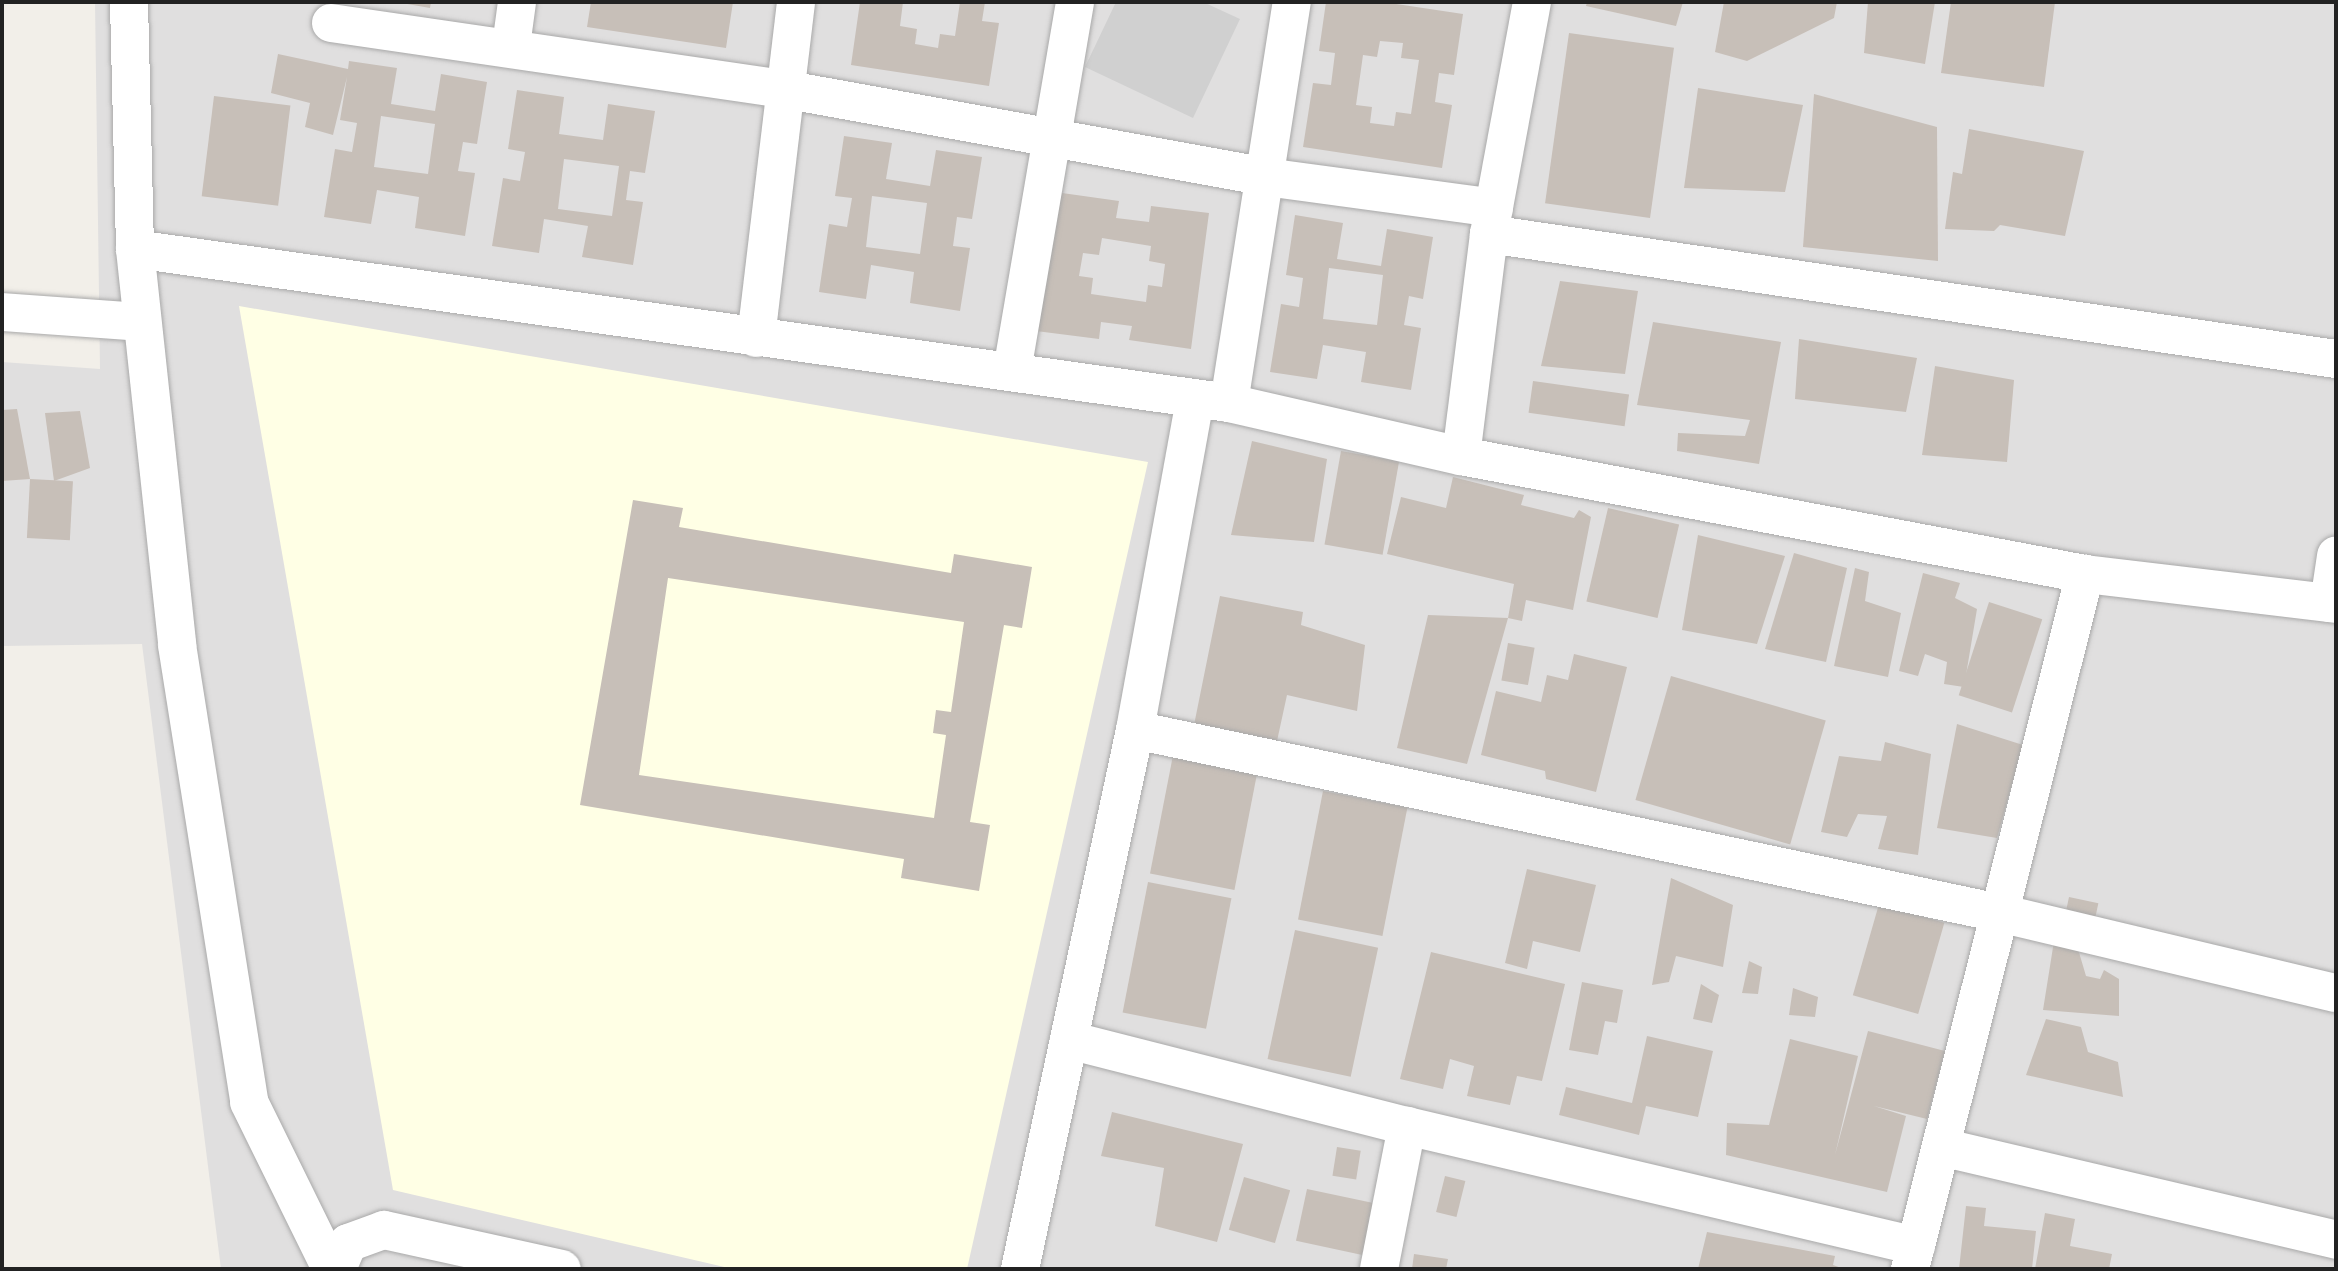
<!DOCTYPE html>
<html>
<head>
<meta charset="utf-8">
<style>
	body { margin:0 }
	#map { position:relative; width:2338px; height:1271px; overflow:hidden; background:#f2efe9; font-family:Signika,sans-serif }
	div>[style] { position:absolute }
	.residential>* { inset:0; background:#e0dfdf }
	.education>* { inset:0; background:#ffffe5 }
	.religious>* { inset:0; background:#d0d0d0 }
	.building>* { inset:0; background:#c7bfb8; transform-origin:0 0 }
	.roads { filter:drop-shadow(0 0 2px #a9a9a9) drop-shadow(0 0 2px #a9a9a9) }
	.minor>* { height:38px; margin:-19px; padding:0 19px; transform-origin:19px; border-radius:19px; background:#fff }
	span { translate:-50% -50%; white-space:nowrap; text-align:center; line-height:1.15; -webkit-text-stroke:7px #fff; paint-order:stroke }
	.frame { position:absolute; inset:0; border:4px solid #222; pointer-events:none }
</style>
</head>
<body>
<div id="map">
	<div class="residential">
		<div style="clip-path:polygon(95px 2px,2336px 2px,2336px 1269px,221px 1269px,142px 644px,2px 646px,2px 362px,100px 369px)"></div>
	</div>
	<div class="education">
		<div style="clip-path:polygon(239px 306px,1148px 462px,967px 1269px,733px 1269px,393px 1190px)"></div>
	</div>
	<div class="religious">
		<div style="clip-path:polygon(1116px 2px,1203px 2px,1240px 19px,1193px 118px,1085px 67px)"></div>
	</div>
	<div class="building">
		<div style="clip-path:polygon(396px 2px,431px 2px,430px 8px)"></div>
		<div style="clip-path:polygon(591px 2px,733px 2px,726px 48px,587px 27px)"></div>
		<div style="clip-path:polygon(860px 2px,903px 2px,900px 26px,917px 29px,915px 44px,938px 48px,940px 34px,955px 36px,960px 2px,985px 2px,982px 21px,999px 23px,989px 86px,851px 65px)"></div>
		<div style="clip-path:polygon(evenodd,1326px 2px,1383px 2px,1463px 14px,1454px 75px,1439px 73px,1435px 102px,1452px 105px,1442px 168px,1303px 147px,1313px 83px,1331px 85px,1335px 53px,1319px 51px,1326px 2px,1380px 41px,1403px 43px,1401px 58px,1419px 60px,1411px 114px,1396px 112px,1394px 126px,1370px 123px,1372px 107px,1356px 105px,1363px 55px,1377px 57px,1380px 41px)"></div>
		<div style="clip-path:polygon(1587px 2px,1683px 2px,1676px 26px,1586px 6px)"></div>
		<div style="clip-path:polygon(1724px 2px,1837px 2px,1834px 18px,1747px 61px,1715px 52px)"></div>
		<div style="clip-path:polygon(1868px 2px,1935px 2px,1925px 64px,1864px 53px)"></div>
		<div style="clip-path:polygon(1951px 2px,2055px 2px,2044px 87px,1941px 73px)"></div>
		<div style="left:1569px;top:33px;width:106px;height:172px;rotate:8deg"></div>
		<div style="clip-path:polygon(evenodd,278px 54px,348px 69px,349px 61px,397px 68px,391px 104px,435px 111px,441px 74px,487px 82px,477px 144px,463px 142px,458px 171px,475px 173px,465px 236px,415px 228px,419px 197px,377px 190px,371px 224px,324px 217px,335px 149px,352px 152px,357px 123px,340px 120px,347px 77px,333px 135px,305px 127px,310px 103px,271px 93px,278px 54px,381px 116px,435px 124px,428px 174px,374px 167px,381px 116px)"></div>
		<div style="clip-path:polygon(1698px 88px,1803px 105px,1785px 192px,1684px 188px)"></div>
		<div style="clip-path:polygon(evenodd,517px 90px,564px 97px,559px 134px,603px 140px,608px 104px,655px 111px,645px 173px,630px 171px,626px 200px,643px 202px,633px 265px,582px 257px,588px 226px,544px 219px,539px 253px,492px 246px,503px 178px,520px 181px,525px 152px,508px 149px,517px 90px,564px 159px,619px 166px,612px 216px,558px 209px,564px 159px)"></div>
		<div style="clip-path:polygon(1814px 94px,1937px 127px,1938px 261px,1803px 247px)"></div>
		<div style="left:214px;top:96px;width:77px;height:101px;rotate:7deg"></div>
		<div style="clip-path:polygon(1969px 129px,2084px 151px,2065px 236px,2000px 225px,1994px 231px,1945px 229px,1953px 172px,1962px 174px)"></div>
		<div style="clip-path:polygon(evenodd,844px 136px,892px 143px,886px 179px,930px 186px,936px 150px,982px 157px,972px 219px,957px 217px,953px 246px,970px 248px,960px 311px,910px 303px,914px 272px,871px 265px,866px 299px,819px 292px,829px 224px,847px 227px,852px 198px,835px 196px,844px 136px,872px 196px,927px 203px,920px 254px,866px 247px,872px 196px)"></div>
		<div style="clip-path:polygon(evenodd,1055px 192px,1119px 201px,1116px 218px,1149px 222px,1151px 206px,1209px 213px,1191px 349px,1129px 340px,1132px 326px,1101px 322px,1099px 339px,1036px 331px,1055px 192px,1102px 238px,1151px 246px,1149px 261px,1165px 264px,1162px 287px,1148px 285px,1146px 302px,1091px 294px,1093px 278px,1079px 276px,1083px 253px,1099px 255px,1102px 238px)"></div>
		<div style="clip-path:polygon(evenodd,1295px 215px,1343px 223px,1337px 259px,1381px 266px,1387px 229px,1433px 237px,1423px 299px,1409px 296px,1404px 325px,1421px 328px,1411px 390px,1361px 382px,1366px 352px,1323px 345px,1317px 379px,1270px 372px,1281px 304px,1299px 307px,1303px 278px,1286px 275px,1295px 215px,1329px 268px,1383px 275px,1377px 325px,1323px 319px,1329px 268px)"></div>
		<div style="clip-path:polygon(1560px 281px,1638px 291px,1625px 374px,1541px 366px)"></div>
		<div style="clip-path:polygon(1653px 322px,1781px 342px,1759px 464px,1677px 451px,1678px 433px,1745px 436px,1750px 420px,1637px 405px)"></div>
		<div style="clip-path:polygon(1799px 339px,1917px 358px,1906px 412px,1795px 399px)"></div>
		<div style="clip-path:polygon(1935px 366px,2014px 380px,2007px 462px,1922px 455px)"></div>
		<div style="left:1533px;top:381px;width:97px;height:32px;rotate:8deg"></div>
		<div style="clip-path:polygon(17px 409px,30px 479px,2px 481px,2px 410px)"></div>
		<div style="clip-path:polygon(80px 411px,90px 468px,54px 481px,45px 413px)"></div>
		<div style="clip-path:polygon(1252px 441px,1327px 459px,1314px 542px,1231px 535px)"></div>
		<div style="left:1341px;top:451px;width:59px;height:95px;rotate:10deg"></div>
		<div style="clip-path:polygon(1453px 477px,1524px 495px,1521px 505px,1574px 518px,1579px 510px,1591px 517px,1573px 610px,1526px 600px,1522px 621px,1508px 618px,1514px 584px,1387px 554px,1401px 497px,1446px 508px)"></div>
		<div style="left:30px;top:479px;width:43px;height:59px;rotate:3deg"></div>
		<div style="clip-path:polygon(evenodd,633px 500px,683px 508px,679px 527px,951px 573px,954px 554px,1032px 567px,1022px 628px,1004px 625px,970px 822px,990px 825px,979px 891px,901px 878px,904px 859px,580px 805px,633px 500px,668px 578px,964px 622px,951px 712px,936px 710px,933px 733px,946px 735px,934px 818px,639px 775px,668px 578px)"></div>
		<div style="left:1608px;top:508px;width:73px;height:96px;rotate:13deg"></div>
		<div style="clip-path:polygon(1698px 535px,1785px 556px,1757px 644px,1682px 630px)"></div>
		<div style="clip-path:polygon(1794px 553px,1847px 568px,1826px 662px,1765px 649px)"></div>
		<div style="clip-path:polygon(1855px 568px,1869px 572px,1865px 601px,1901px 613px,1888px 677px,1834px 666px)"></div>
		<div style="clip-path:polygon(1923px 573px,1960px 583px,1955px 598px,1977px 609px,1964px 687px,1944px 684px,1947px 662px,1925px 654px,1918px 676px,1899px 671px)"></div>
		<div style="clip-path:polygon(1220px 596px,1303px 612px,1301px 625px,1365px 645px,1357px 711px,1287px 695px,1277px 741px,1194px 725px)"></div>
		<div style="left:1989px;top:602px;width:56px;height:98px;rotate:18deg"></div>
		<div style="clip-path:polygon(1428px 615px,1508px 618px,1467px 764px,1397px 748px)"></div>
		<div style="left:1508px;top:643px;width:27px;height:38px;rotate:10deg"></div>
		<div style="clip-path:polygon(1574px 654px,1627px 667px,1596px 792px,1546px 779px,1545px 771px,1481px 755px,1496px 691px,1541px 702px,1547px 675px,1568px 680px)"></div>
		<div style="left:1671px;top:676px;width:161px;height:129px;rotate:16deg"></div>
		<div style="clip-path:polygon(1957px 724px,2023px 745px,1997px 838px,1937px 828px)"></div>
		<div style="clip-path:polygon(1885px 742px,1931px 754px,1918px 855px,1878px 849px,1887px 816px,1858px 814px,1847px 837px,1821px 832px,1839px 756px,1881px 761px)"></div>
		<div style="left:1175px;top:745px;width:86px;height:131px;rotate:11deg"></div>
		<div style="left:1323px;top:791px;width:86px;height:131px;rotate:11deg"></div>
		<div style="clip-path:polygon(1527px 869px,1596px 885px,1580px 952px,1533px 941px,1527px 969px,1505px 963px)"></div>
		<div style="clip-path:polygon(1671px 878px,1733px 905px,1723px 967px,1676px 956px,1669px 982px,1652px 985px)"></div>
		<div style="left:1148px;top:882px;width:85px;height:133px;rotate:11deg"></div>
		<div style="left:2069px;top:897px;width:30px;height:25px;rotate:12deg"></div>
		<div style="left:1879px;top:904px;width:68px;height:95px;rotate:16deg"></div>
		<div style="left:1295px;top:930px;width:85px;height:132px;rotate:12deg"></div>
		<div style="clip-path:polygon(2054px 941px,2078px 949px,2086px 976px,2100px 979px,2104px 970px,2119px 979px,2119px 1016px,2043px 1010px)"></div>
		<div style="clip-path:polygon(1431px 952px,1565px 984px,1542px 1081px,1517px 1076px,1510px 1105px,1467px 1096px,1474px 1066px,1450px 1059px,1443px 1089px,1400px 1079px)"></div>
		<div style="clip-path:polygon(1749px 961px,1762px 967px,1758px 994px,1742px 993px)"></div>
		<div style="clip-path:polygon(1582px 982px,1623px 990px,1617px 1023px,1605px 1021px,1598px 1055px,1569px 1050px)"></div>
		<div style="clip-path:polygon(1701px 984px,1719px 995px,1712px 1023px,1693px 1019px)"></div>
		<div style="clip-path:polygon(1793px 988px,1818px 997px,1815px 1017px,1789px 1015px)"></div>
		<div style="clip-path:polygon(2046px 1019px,2081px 1027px,2088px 1052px,2118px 1062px,2123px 1097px,2026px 1075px)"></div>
		<div style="clip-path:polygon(1868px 1031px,1945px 1051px,1927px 1119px,1874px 1106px,1906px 1116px,1887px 1192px,1726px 1155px,1727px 1123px,1769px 1125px,1790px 1039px,1858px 1056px,1835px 1155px)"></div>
		<div style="clip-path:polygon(1647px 1036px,1713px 1051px,1698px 1117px,1646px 1106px,1639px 1135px,1559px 1115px,1566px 1087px,1632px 1103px)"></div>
		<div style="clip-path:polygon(1112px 1112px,1243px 1144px,1217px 1242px,1155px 1226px,1164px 1168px,1101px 1156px)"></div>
		<div style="left:1337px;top:1147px;width:24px;height:29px;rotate:9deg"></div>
		<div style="left:1445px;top:1176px;width:21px;height:37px;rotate:14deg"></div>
		<div style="left:1244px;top:1177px;width:48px;height:55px;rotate:16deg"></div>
		<div style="left:1307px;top:1189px;width:69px;height:53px;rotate:12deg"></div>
		<div style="clip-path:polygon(1966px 1206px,1986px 1208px,1984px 1226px,2036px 1231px,2032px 1269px,1959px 1269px)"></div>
		<div style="clip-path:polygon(2045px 1213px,2075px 1219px,2070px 1246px,2112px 1254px,2109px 1269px,2035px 1269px)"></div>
		<div style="clip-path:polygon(1707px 1232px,1835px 1256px,1833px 1265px,1844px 1269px,1698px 1269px)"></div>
		<div style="clip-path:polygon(1414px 1254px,1448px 1259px,1446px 1269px,1412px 1269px)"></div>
	</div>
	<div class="roads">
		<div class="minor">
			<div style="left:129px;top:2px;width:247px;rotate:88.6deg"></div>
			<div style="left:135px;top:249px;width:398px;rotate:83.9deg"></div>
			<div style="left:177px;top:645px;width:463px;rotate:81deg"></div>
			<div style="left:249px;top:1102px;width:186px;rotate:63.8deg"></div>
			<div style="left:331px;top:23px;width:457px;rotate:8.3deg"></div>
			<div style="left:783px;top:89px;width:491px;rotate:10.3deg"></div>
			<div style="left:1266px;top:177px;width:230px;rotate:7.7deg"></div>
			<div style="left:511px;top:46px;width:44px;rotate:-82.2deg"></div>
			<div style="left:1489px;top:234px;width:856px;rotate:8.4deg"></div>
			<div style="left:135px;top:249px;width:1105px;rotate:8.01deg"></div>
			<div style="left:1229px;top:403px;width:238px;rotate:12.9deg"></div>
			<div style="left:1461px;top:456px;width:635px;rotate:10.71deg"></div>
			<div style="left:2085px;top:574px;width:253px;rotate:6.8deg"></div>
			<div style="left:2px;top:312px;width:140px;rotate:4.1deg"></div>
			<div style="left:756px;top:338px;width:338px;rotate:-83.2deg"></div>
			<div style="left:1012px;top:371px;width:374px;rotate:-80.3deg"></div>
			<div style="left:1229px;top:403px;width:406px;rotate:-81.1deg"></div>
			<div style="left:1461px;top:456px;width:224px;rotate:-82.8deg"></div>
			<div style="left:1489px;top:234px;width:236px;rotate:-79.5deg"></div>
			<div style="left:2329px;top:603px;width:48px;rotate:-81.5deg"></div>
			<div style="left:1135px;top:730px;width:883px;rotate:11.96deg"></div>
			<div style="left:1999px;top:913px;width:346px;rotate:13.4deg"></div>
			<div style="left:1069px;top:1040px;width:349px;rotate:14.3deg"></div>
			<div style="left:1407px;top:1126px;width:523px;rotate:13.27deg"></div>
			<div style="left:1941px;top:1147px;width:406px;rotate:13.2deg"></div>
			<div style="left:337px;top:1269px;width:28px;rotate:-67deg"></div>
			<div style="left:348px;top:1243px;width:38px;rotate:-20deg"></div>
			<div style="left:384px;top:1230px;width:182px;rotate:12.4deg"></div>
			<div style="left:1020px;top:1269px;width:551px;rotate:-77.96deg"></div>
			<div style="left:1135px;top:730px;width:335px;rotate:-79.7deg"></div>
			<div style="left:1379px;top:1269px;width:146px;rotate:-78.9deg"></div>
			<div style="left:1910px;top:1269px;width:717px;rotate:-75.87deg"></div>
		</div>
	</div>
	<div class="frame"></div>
</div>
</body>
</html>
